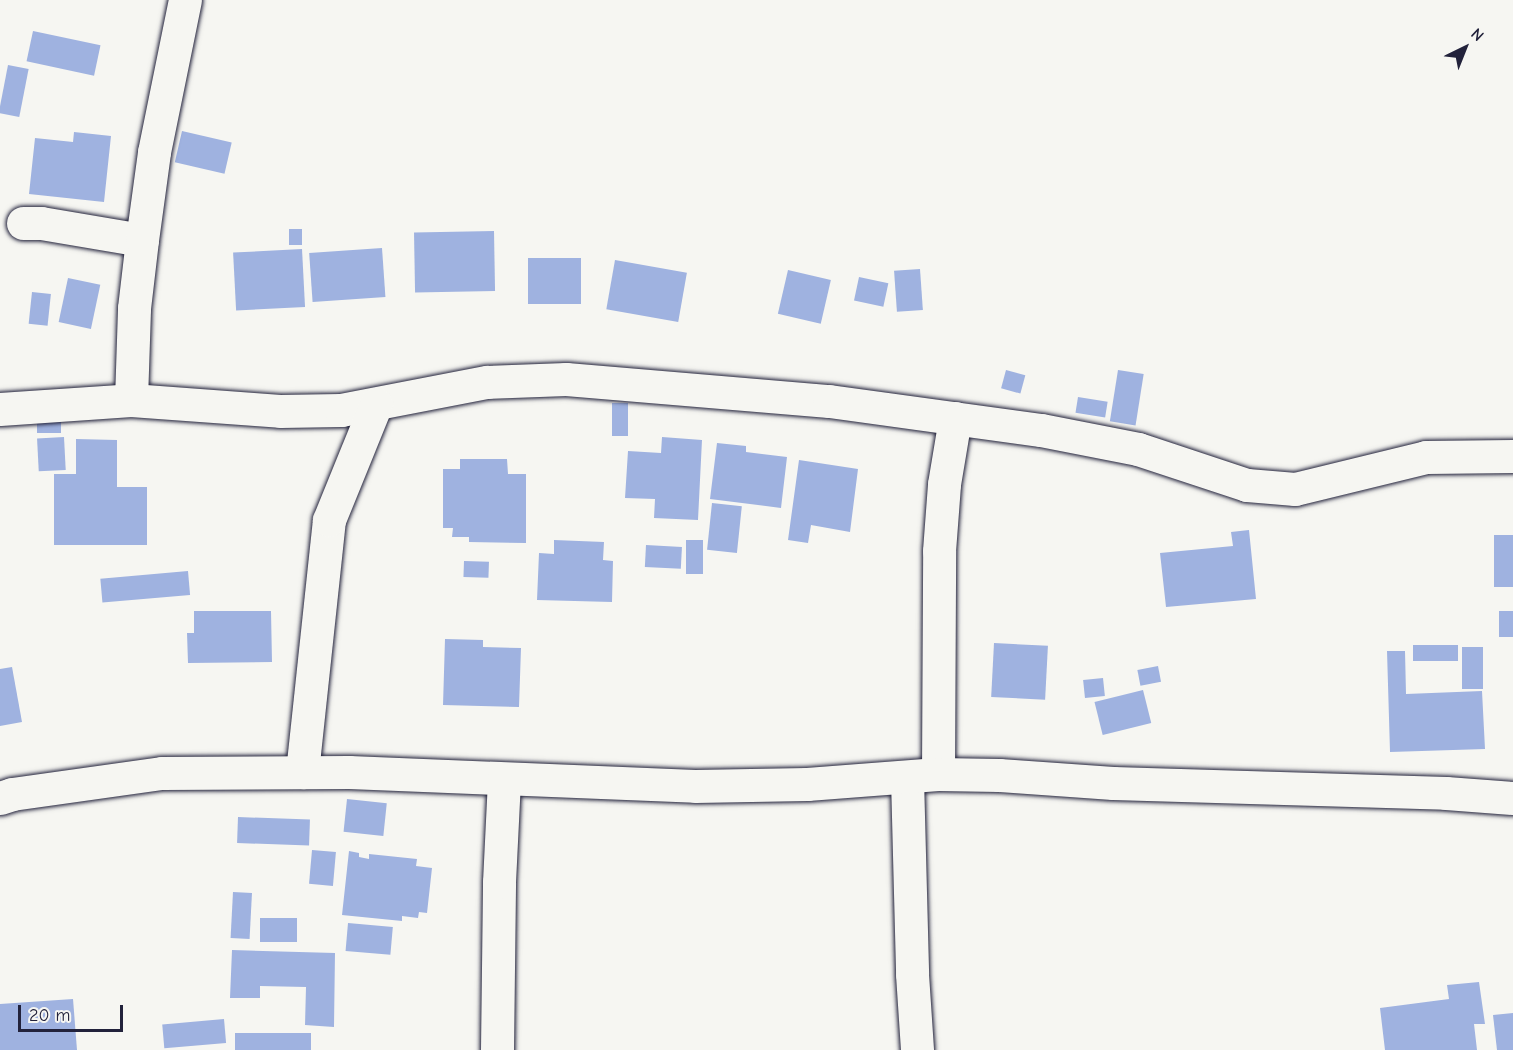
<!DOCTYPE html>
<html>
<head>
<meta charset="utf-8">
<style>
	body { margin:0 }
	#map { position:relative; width:1513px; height:1050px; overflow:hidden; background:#f6f6f2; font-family:"Comic Neue",sans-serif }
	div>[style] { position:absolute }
	.building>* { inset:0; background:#9fb2e0; transform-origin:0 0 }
	.roads { filter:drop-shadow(0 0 2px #22223b) drop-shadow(0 0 2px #22223b) }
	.minor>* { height:33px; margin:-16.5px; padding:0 16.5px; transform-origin:16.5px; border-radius:16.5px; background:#f6f6f2 }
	span { translate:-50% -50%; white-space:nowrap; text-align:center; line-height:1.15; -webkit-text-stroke:4.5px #f6f6f2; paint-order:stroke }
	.north { position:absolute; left:1435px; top:18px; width:60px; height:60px; -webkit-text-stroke:4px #f6f6f2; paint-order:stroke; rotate:43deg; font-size:16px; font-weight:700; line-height:24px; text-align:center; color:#22223b }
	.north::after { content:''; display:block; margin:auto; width:21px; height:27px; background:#22223b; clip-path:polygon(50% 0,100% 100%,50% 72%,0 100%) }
	.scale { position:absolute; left:18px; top:1005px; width:105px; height:27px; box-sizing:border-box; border:3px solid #22223b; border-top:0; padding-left:8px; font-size:18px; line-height:21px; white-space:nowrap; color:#22223b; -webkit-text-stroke:4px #f6f6f2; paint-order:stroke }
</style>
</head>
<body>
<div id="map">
	<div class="building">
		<div style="left:33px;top:31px;width:69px;height:31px;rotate:12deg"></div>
		<div style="left:8px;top:65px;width:21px;height:49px;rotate:11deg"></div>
		<div style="left:182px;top:131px;width:51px;height:32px;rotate:13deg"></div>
		<div style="clip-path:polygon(74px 132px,111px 136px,104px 202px,29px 194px,35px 138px,73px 142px)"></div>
		<div style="left:289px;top:229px;width:13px;height:16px"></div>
		<div style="left:494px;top:231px;width:60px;height:80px;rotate:89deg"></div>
		<div style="left:382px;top:248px;width:49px;height:73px;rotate:86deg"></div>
		<div style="left:302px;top:249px;width:58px;height:69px;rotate:87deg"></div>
		<div style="left:528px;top:258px;width:53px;height:46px"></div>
		<div style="left:615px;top:260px;width:73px;height:50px;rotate:10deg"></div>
		<div style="left:920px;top:269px;width:41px;height:26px;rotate:86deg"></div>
		<div style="left:788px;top:270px;width:44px;height:45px;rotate:13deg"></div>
		<div style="left:859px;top:277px;width:30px;height:24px;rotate:12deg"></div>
		<div style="left:68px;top:278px;width:33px;height:45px;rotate:12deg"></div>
		<div style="left:32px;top:292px;width:19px;height:32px;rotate:6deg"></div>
		<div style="left:1006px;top:370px;width:20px;height:19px;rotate:15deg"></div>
		<div style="left:1118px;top:370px;width:26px;height:52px;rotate:9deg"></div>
		<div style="left:1078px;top:397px;width:30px;height:16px;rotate:9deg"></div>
		<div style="left:612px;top:403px;width:16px;height:33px"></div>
		<div style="left:37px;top:413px;width:24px;height:20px"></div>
		<div style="left:64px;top:437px;width:33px;height:27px;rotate:87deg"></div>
		<div style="clip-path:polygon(662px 437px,702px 440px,698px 520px,654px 518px,655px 499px,625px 498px,628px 451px,661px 453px)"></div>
		<div style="clip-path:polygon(76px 439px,117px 440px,117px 487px,147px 487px,147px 545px,54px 545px,54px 474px,76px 474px)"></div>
		<div style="clip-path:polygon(717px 443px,746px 446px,746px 452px,787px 457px,781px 508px,710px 499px)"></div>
		<div style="clip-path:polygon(460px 459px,507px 459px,508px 474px,526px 474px,526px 543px,469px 542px,469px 537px,452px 537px,453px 528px,443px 528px,443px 469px,460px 469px)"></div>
		<div style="clip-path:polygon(799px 460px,858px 469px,850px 532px,811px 525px,808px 543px,788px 540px)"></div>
		<div style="left:712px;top:503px;width:30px;height:47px;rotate:6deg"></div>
		<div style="clip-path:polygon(1249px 530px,1256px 599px,1166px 607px,1160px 553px,1233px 546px,1231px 532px)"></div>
		<div style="left:1494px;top:535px;width:19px;height:52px"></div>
		<div style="clip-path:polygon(554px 540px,604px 542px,603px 560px,613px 561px,612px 602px,537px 600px,539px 553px,554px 554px)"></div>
		<div style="left:686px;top:540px;width:17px;height:34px"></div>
		<div style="left:646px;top:545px;width:36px;height:22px;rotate:3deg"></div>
		<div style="left:464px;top:561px;width:25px;height:16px;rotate:2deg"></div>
		<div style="left:188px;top:571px;width:24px;height:88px;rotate:85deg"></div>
		<div style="clip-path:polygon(194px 611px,271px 611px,272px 662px,188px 663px,187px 633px,194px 633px)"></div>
		<div style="left:1499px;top:611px;width:14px;height:26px"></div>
		<div style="clip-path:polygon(445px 639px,483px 640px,483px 647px,521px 648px,519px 707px,443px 705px)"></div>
		<div style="left:994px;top:643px;width:54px;height:54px;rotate:3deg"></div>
		<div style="left:1413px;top:645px;width:45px;height:16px"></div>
		<div style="left:1462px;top:647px;width:21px;height:42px"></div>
		<div style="clip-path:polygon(1387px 651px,1405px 651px,1406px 694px,1482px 691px,1485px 749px,1390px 752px)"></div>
		<div style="left:1158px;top:666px;width:16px;height:21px;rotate:79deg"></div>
		<div style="clip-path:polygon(12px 667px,22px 722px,0 726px,0 669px)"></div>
		<div style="left:1103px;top:678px;width:18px;height:20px;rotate:84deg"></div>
		<div style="left:1143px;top:690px;width:34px;height:50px;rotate:76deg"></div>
		<div style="left:347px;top:799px;width:40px;height:33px;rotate:6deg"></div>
		<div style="left:238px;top:817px;width:72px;height:26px;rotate:2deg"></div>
		<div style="left:312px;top:850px;width:24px;height:34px;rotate:5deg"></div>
		<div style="clip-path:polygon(349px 851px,359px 853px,359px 857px,369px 859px,369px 854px,417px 859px,416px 866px,432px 868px,427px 913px,419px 912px,418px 918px,402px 916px,402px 921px,342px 915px)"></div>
		<div style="left:233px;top:892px;width:19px;height:46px;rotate:3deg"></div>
		<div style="left:260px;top:918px;width:37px;height:24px"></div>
		<div style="left:348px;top:923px;width:45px;height:28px;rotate:5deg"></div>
		<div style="clip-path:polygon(232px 950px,335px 953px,334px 1027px,305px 1025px,306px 987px,260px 986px,260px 998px,230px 998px)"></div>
		<div style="clip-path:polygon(1479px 982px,1485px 1024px,1474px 1024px,1477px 1050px,1385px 1050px,1380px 1008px,1449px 999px,1447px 985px)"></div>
		<div style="clip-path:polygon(73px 999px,77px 1050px,0 1050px,0 1004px)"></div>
		<div style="clip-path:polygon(1513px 1013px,1513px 1050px,1497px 1050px,1493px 1015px)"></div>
		<div style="left:224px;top:1019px;width:24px;height:62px;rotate:85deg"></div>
		<div style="left:235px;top:1033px;width:76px;height:17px"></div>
	</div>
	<div class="roads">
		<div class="minor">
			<div style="left:23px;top:223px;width:18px"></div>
			<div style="left:41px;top:223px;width:102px;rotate:9.6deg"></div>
			<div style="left:131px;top:400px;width:92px;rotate:-88.1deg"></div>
			<div style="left:134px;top:308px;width:68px;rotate:-83.3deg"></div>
			<div style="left:142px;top:240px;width:89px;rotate:-82.2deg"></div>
			<div style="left:154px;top:152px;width:155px;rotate:-78.5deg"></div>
			<div style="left:0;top:409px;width:131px;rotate:-3.9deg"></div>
			<div style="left:131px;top:400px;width:149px;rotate:4.2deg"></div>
			<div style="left:280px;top:411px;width:61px;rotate:-0.9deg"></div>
			<div style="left:341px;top:410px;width:149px;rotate:-10.9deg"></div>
			<div style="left:487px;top:382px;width:79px;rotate:-2.2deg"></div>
			<div style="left:566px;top:379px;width:264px;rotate:4.8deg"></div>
			<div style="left:829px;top:401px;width:214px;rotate:7.8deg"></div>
			<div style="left:1041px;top:430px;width:99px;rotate:11.1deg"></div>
			<div style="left:1138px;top:449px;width:115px;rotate:18.3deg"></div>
			<div style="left:1247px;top:485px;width:48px;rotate:4.8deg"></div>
			<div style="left:1295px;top:489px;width:135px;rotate:-13.7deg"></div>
			<div style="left:1426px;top:457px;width:87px;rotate:-0.7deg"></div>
			<div style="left:302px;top:772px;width:253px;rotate:-83.9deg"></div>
			<div style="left:329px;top:520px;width:125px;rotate:-67.9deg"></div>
			<div style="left:938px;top:774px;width:223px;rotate:-89.7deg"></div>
			<div style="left:939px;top:551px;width:67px;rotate:-85.7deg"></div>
			<div style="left:944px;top:484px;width:67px;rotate:-80.5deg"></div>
			<div style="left:907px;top:778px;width:196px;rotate:88.5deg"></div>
			<div style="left:912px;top:974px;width:76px;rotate:86.2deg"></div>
			<div style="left:0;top:798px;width:13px;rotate:-18deg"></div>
			<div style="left:12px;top:794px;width:151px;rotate:-8deg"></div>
			<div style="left:162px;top:773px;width:187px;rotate:-0.3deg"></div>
			<div style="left:349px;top:772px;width:346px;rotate:2.3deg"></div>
			<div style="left:695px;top:786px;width:112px;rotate:-1deg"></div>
			<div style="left:807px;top:784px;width:131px;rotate:-4.4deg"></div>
			<div style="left:938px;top:774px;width:61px;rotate:0.9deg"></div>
			<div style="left:999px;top:775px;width:114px;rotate:4deg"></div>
			<div style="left:1113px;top:783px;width:333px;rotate:1.7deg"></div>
			<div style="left:1446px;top:793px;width:67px;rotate:4.3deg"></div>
			<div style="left:497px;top:1050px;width:168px;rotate:-89.3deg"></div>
			<div style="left:499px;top:882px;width:103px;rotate:-87.2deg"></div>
		</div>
	</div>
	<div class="north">N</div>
	<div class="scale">20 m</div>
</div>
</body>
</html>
